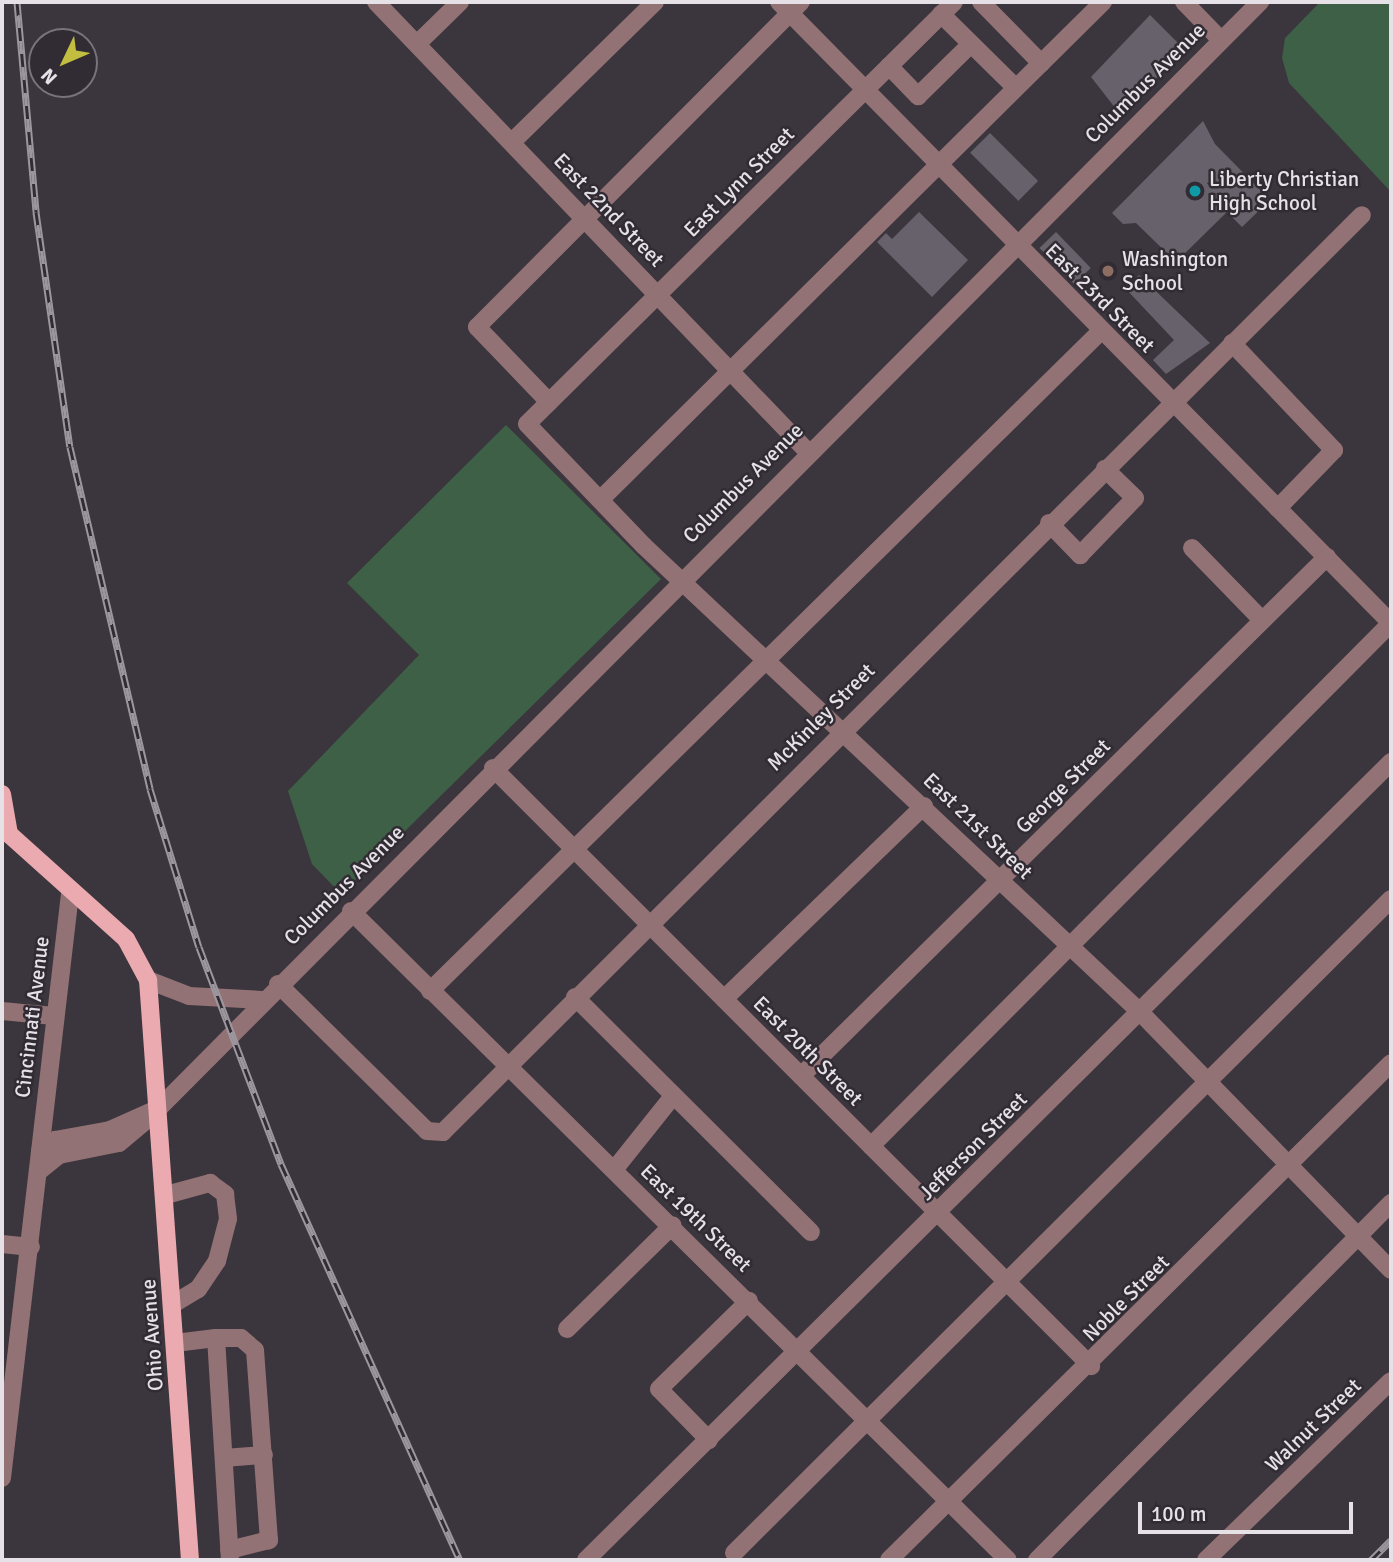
<!DOCTYPE html>
<html>
<head>
<meta charset="utf-8">
<style>
	body { margin:0 }
	#map { position:relative; width:1393px; height:1562px; overflow:hidden; background:#3b353d; font-family:Signika,sans-serif }
	div>[style] { position:absolute }
	.green>* { inset:0; background:#3d6046 }
	.building>* { inset:0; background:#67616b; transform-origin:0 0 }
	.minor>* { height:18px; margin:-9px; padding:0 9px; transform-origin:9px; border-radius:9px; background:#927274 }
	.major>* { height:18px; margin:-9px; padding:0 9px; transform-origin:9px; border-radius:9px; background:#ebaab0 }
	.rail>* { height:7px; margin-top:-3.5px; transform-origin:0; background:repeating-linear-gradient(90deg,#312b33 0 13px,#9c979e 0 26px); box-sizing:border-box; border-block:2px solid #9c979e }
	.dots>* { width:19px; height:19px; translate:-50% -50%; box-sizing:border-box; border:4px solid #312b33; border-radius:50% }
	span { translate:-50% -50%; white-space:nowrap; text-align:center; line-height:1.15; -webkit-text-stroke:5px #312b33; paint-order:stroke }
	.street-label { font-size:21px; color:#e5e1e7 }
	.poi-label { font-size:21px; color:#e5e1e7 }
	.left { translate:0 -50%; text-align:left }
	.frame { position:absolute; inset:0; border:4px solid #e5e1e7; pointer-events:none }
	.north { position:absolute; left:28px; top:28px; width:70px; height:70px; box-sizing:border-box; background:#312b33; border:2px solid #79747b; border-radius:50%; rotate:226deg; font-size:19px; font-weight:700; line-height:28px; text-align:center; color:#e5e1e7 }
	.north::after { content:''; display:block; margin:auto; width:24px; height:32px; background:#c1be40; clip-path:polygon(50% 0,100% 100%,50% 72%,0 100%) }
	.scale { position:absolute; left:1138px; top:1502px; width:215px; height:32px; box-sizing:border-box; border:4px solid #e5e1e7; border-top:0; padding-left:9px; font-size:21px; line-height:24px; white-space:nowrap; color:#e5e1e7; -webkit-text-stroke:5px #312b33; paint-order:stroke }
</style>
</head>
<body>
<div id="map">
	<div class="green">
		<div style="clip-path:polygon(1320px 2px,1391px 2px,1391px 192px,1289px 83px,1282px 58px,1285px 38px)"></div>
		<div style="clip-path:polygon(506px 425px,661px 579px,341px 894px,312px 864px,288px 791px,419px 655px,347px 583px)"></div>
	</div>
	<div class="building">
		<div style="clip-path:polygon(1150px 15px,1185px 50px,1123px 111px,1116px 109px,1091px 77px)"></div>
		<div style="clip-path:polygon(1203px 121px,1215px 144px,1270px 200px,1242px 227px,1227px 212px,1176px 262px,1136px 223px,1123px 224px,1112px 213px)"></div>
		<div style="left:990px;top:133px;width:68px;height:28px;rotate:45deg"></div>
		<div style="clip-path:polygon(919px 212px,968px 260px,932px 297px,877px 242px,886px 233px,892px 239px)"></div>
		<div style="left:1056px;top:232px;width:50px;height:23px;rotate:46deg"></div>
		<div style="clip-path:polygon(1139px 275px,1210px 343px,1166px 374px,1153px 360px,1174px 340px,1125px 288px)"></div>
	</div>
	<div class="minor">
		<div style="left:376px;top:2px;width:622px;rotate:46.17deg"></div>
		<div style="left:779px;top:2px;width:872px;rotate:45.42deg"></div>
		<div style="left:954px;top:2px;width:600px;rotate:135.34deg"></div>
		<div style="left:527px;top:424px;width:169px;rotate:46.2deg"></div>
		<div style="left:644px;top:546px;width:681px;rotate:43.21deg"></div>
		<div style="left:1140px;top:1012px;width:360px;rotate:45.8deg"></div>
		<div style="left:981px;top:2px;width:86px;rotate:45.5deg"></div>
		<div style="left:1184px;top:2px;width:53px;rotate:45.8deg"></div>
		<div style="left:941px;top:14px;width:105px;rotate:44.6deg"></div>
		<div style="left:417px;top:44px;width:60px;rotate:-44.3deg"></div>
		<div style="left:889px;top:66px;width:42px;rotate:46deg"></div>
		<div style="left:918px;top:96px;width:74px;rotate:-44.5deg"></div>
		<div style="left:512px;top:142px;width:200px;rotate:-44.4deg"></div>
		<div style="left:1232px;top:343px;width:148px;rotate:46.4deg"></div>
		<div style="left:1334px;top:450px;width:81px;rotate:134deg"></div>
		<div style="left:549px;top:402px;width:104px;rotate:-133.8deg"></div>
		<div style="left:477px;top:327px;width:459px;rotate:-45.1deg"></div>
		<div style="left:600px;top:500px;width:708px;rotate:-44.71deg"></div>
		<div style="left:1049px;top:523px;width:45px;rotate:45.9deg"></div>
		<div style="left:1080px;top:555px;width:79px;rotate:-46deg"></div>
		<div style="left:1135px;top:498px;width:42px;rotate:-136deg"></div>
		<div style="left:1192px;top:548px;width:100px;rotate:45.8deg"></div>
		<div style="left:493px;top:768px;width:846px;rotate:45deg"></div>
		<div style="left:351px;top:911px;width:923px;rotate:44.65deg"></div>
		<div style="left:148px;top:980px;width:44px;rotate:21.3deg"></div>
		<div style="left:189px;top:996px;width:73px;rotate:3.1deg"></div>
		<div style="left:278px;top:984px;width:209px;rotate:44.6deg"></div>
		<div style="left:427px;top:1131px;width:16px;rotate:4deg"></div>
		<div style="left:443px;top:1132px;width:1298px;rotate:-44.94deg"></div>
		<div style="left:430px;top:991px;width:941px;rotate:-44.53deg"></div>
		<div style="left:575px;top:997px;width:333px;rotate:44.9deg"></div>
		<div style="left:724px;top:999px;width:278px;rotate:-44deg"></div>
		<div style="left:2px;top:1011px;width:52px;rotate:5.5deg"></div>
		<div style="left:801px;top:1076px;width:739px;rotate:-44.62deg"></div>
		<div style="left:871px;top:1146px;width:738px;rotate:-45.16deg"></div>
		<div style="left:40px;top:1151px;width:19px;rotate:-36deg"></div>
		<div style="left:55px;top:1140px;width:56px;rotate:-10.3deg"></div>
		<div style="left:110px;top:1130px;width:54px;rotate:-24.2deg"></div>
		<div style="left:159px;top:1108px;width:1561px;rotate:-45.13deg"></div>
		<div style="left:614px;top:1170px;width:95px;rotate:-51.4deg"></div>
		<div style="left:38px;top:1172px;width:27px;rotate:-39deg"></div>
		<div style="left:59px;top:1155px;width:61px;rotate:-11.3deg"></div>
		<div style="left:119px;top:1143px;width:47px;rotate:-39.8deg"></div>
		<div style="left:166px;top:1195px;width:46px;rotate:-15.3deg"></div>
		<div style="left:210px;top:1183px;width:19px;rotate:36deg"></div>
		<div style="left:225px;top:1194px;width:25px;rotate:83deg"></div>
		<div style="left:228px;top:1219px;width:43px;rotate:104.7deg"></div>
		<div style="left:217px;top:1261px;width:34px;rotate:124deg"></div>
		<div style="left:198px;top:1289px;width:29px;rotate:149deg"></div>
		<div style="left:2px;top:1244px;width:29px;rotate:6deg"></div>
		<div style="left:567px;top:1329px;width:148px;rotate:-44.5deg"></div>
		<div style="left:216px;top:1338px;width:25px"></div>
		<div style="left:241px;top:1338px;width:18px;rotate:41deg"></div>
		<div style="left:255px;top:1350px;width:191px;rotate:85.8deg"></div>
		<div style="left:269px;top:1540px;width:41px;rotate:166deg"></div>
		<div style="left:175px;top:1343px;width:41px;rotate:-7deg"></div>
		<div style="left:216px;top:1338px;width:222px;rotate:86.4deg"></div>
		<div style="left:709px;top:1440px;width:71px;rotate:-134.4deg"></div>
		<div style="left:659px;top:1389px;width:126px;rotate:-44.4deg"></div>
		<div style="left:224px;top:1458px;width:40px;rotate:-4.3deg"></div>
		<div style="left:2px;top:1478px;width:588px;rotate:-83.36deg"></div>
		<div style="left:734px;top:1553px;width:927px;rotate:-44.87deg"></div>
		<div style="left:586px;top:1560px;width:1134px;rotate:-44.75deg"></div>
		<div style="left:889px;top:1560px;width:706px;rotate:-44.71deg"></div>
		<div style="left:1037px;top:1560px;width:503px;rotate:-45.24deg"></div>
		<div style="left:1206px;top:1560px;width:257px;rotate:-44.1deg"></div>
	</div>
	<div class="major">
		<div style="left:2px;top:794px;width:41px;rotate:80.1deg"></div>
		<div style="left:9px;top:834px;width:157px;rotate:41.9deg"></div>
		<div style="left:126px;top:939px;width:47px;rotate:61.8deg"></div>
		<div style="left:148px;top:980px;width:582px;rotate:85.86deg"></div>
	</div>
	<div class="rail">
		<div style="left:17px;top:2px;width:211px;rotate:84.8deg"></div>
		<div style="left:36px;top:212px;width:237px;rotate:81.8deg"></div>
		<div style="left:70px;top:447px;width:351px;rotate:76.8deg"></div>
		<div style="left:150px;top:789px;width:165px;rotate:72.8deg"></div>
		<div style="left:199px;top:947px;width:232px;rotate:69.3deg"></div>
		<div style="left:281px;top:1164px;width:435px;rotate:65.7deg"></div>
		<div style="left:1371px;top:1560px;width:28px;rotate:-45deg"></div>
	</div>
	<div class="dots">
		<div style="left:1195px;top:191px;background:#0f9aa8"></div>
		<div style="left:1108px;top:271px;background:#8d6e63"></div>
	</div>
	<div class="street-label">
		<span style="left:1145px;top:83px;rotate:-45deg">Columbus Avenue</span>
		<span style="left:739px;top:182px;rotate:-45deg">East Lynn Street</span>
		<span style="left:609px;top:210px;rotate:46deg">East 22nd Street</span>
		<span style="left:1100px;top:298px;rotate:45deg">East 23rd Street</span>
		<span style="left:743px;top:483px;rotate:-45deg">Columbus Avenue</span>
		<span style="left:821px;top:717px;rotate:-45deg">McKinley Street</span>
		<span style="left:1063px;top:786px;rotate:-45deg">George Street</span>
		<span style="left:978px;top:826px;rotate:44deg">East 21st Street</span>
		<span style="left:344px;top:885px;rotate:-45deg">Columbus Avenue</span>
		<span style="left:32px;top:1017px;rotate:-83deg">Cincinnati Avenue</span>
		<span style="left:808px;top:1051px;rotate:45deg">East 20th Street</span>
		<span style="left:973px;top:1146px;rotate:-45deg">Jefferson Street</span>
		<span style="left:696px;top:1218px;rotate:44deg">East 19th Street</span>
		<span style="left:1126px;top:1298px;rotate:-45deg">Noble Street</span>
		<span style="left:152px;top:1335px;rotate:-94deg">Ohio Avenue</span>
		<span style="left:1313px;top:1425px;rotate:-44deg">Walnut Street</span>
	</div>
	<div class="poi-label">
		<span class="left" style="left:1209px;top:191px">Liberty Christian<br>High School</span>
		<span class="left" style="left:1122px;top:271px">Washington<br>School</span>
	</div>
	<div class="frame"></div>
	<div class="north">N</div>
	<div class="scale">100 m</div>
</div>
</body>
</html>
